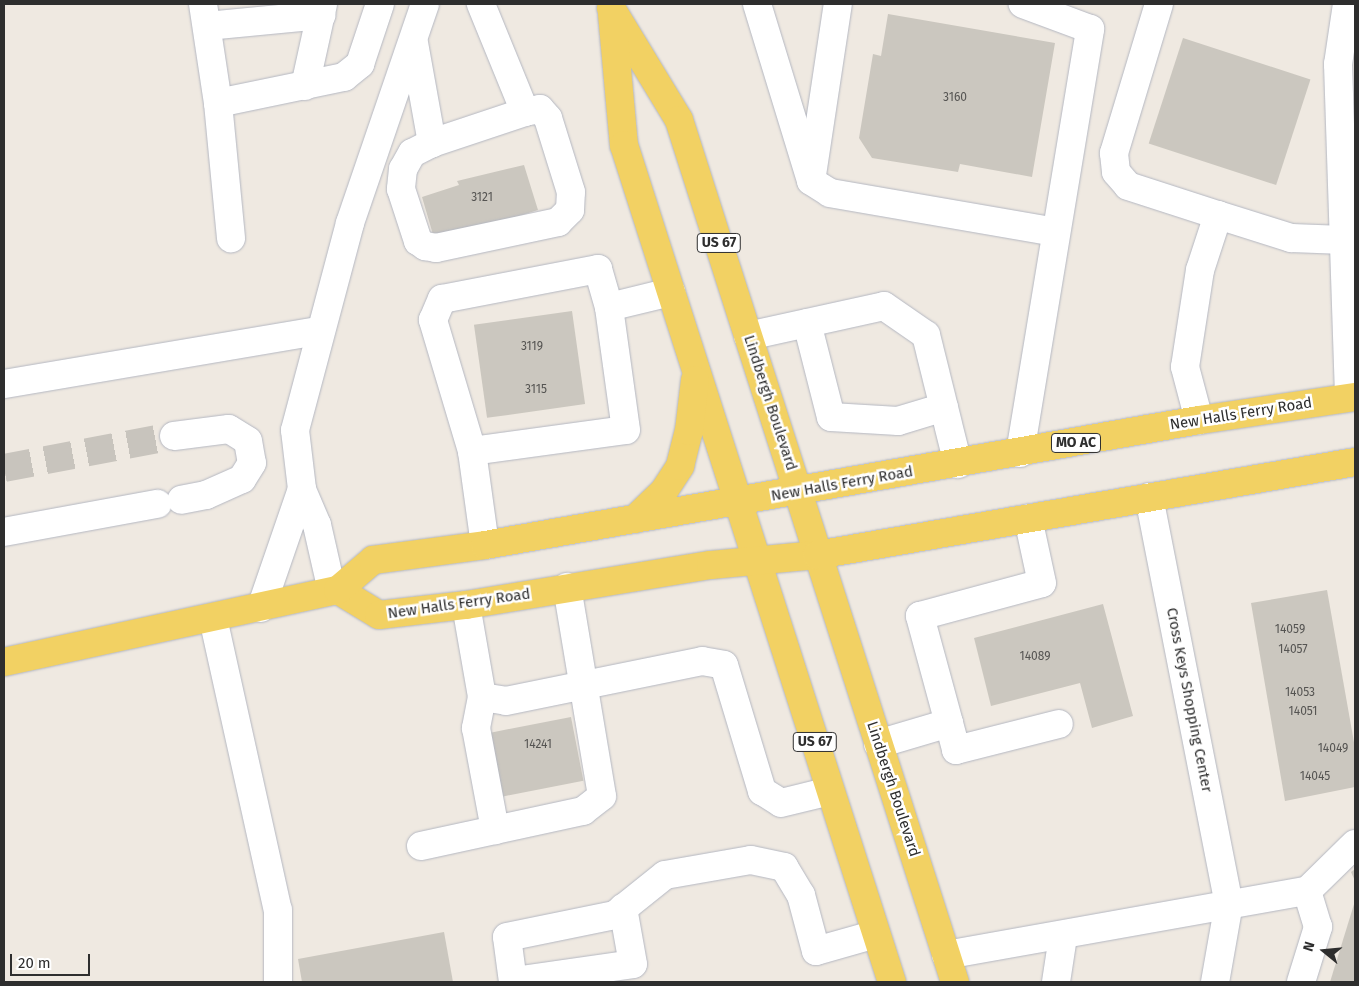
<!DOCTYPE html>
<html>
<head>
<meta charset="utf-8">
<style>
	body { margin:0 }
	#map { position:relative; width:1359px; height:986px; overflow:hidden; background:#efe9e1; font-family:"Fira Sans",sans-serif }
	div>[style] { position:absolute }
	.building>* { inset:0; background:#cbc7bf; transform-origin:0 0 }
	.minor-tunnel>* { height:28px; margin-top:-14px; transform-origin:0; background:repeating-linear-gradient(90deg,#c8c4bd 0 28px,transparent 0 42px) }
	.roads { filter:drop-shadow(0 0 1px #b4b7c1) drop-shadow(0 0 1px #b4b7c1) }
	.minor>* { height:28px; margin:-14px; padding:0 14px; transform-origin:14px; border-radius:14px; background:#fff }
	.major>* { height:28px; margin:-14px; padding:0 14px; transform-origin:14px; border-radius:14px; background:#f2d163 }
	span { translate:-50% -50%; white-space:nowrap; text-align:center; line-height:1.15; -webkit-text-stroke:5px #fff; paint-order:stroke }
	.number-label { font-size:12px; color:#555452 }
	.number-label span { -webkit-text-stroke-width:0 }
	.shield-label span { padding:1px 4px; background:#fff; border:1px solid; border-radius:4px; -webkit-text-stroke-width:0 }
	.shield-label { font-size:14px; color:#2e2e2e; font-weight:700 }
	.street-label { font-size:15px; color:#2e2e2e }
	.frame { position:absolute; inset:0; border:5px solid #2e2e2e; pointer-events:none }
	.north { position:absolute; left:1299px; top:926px; width:50px; height:50px; -webkit-text-stroke:4px #fff; paint-order:stroke; rotate:287deg; font-size:14px; font-weight:700; line-height:20px; text-align:center; color:#2e2e2e }
	.north::after { content:''; display:block; margin:auto; width:18px; height:22px; background:#2e2e2e; clip-path:polygon(50% 0,100% 100%,50% 72%,0 100%) }
	.scale { position:absolute; left:10px; top:954px; width:80px; height:22px; box-sizing:border-box; border:2px solid #2e2e2e; border-top:0; padding-left:6px; font-size:15px; line-height:18px; white-space:nowrap; color:#2e2e2e; -webkit-text-stroke:4px #fff; paint-order:stroke }
</style>
</head>
<body>
<div id="map">
	<div class="building">
		<div style="clip-path:polygon(888px 14px,1055px 43px,1032px 177px,960px 164px,958px 172px,872px 158px,859px 138px,873px 54px,881px 56px)"></div>
		<div style="left:1183px;top:38px;width:134px;height:111px;rotate:18deg"></div>
		<div style="clip-path:polygon(524px 165px,538px 210px,475px 230px,474px 226px,434px 238px,422px 197px,459px 185px,457px 181px)"></div>
		<div style="left:572px;top:311px;width:94px;height:99px;rotate:82deg"></div>
		<div style="clip-path:polygon(1327px 590px,1355px 748px,1355px 787px,1285px 801px,1251px 603px)"></div>
		<div style="clip-path:polygon(1103px 604px,1133px 716px,1092px 728px,1080px 683px,991px 706px,974px 638px)"></div>
		<div style="left:571px;top:717px;width:65px;height:82px;rotate:79deg"></div>
		<div style="clip-path:polygon(1355px 869px,1355px 881px,1351px 872px)"></div>
		<div style="clip-path:polygon(1355px 901px,1355px 982px,1330px 982px)"></div>
		<div style="clip-path:polygon(444px 932px,453px 982px,302px 982px,298px 959px)"></div>
	</div>
	<div class="minor-tunnel">
		<div style="left:4px;top:468px;width:173px;rotate:-10.7deg"></div>
	</div>
	<div class="roads">
		<div class="minor">
			<div style="left:203px;top:4px;width:100px;rotate:81.4deg"></div>
			<div style="left:218px;top:103px;width:136px;rotate:84.5deg"></div>
			<div style="left:757px;top:4px;width:185px;rotate:73deg"></div>
			<div style="left:811px;top:181px;width:22px;rotate:32deg"></div>
			<div style="left:830px;top:193px;width:229px;rotate:9.8deg"></div>
			<div style="left:1159px;top:4px;width:156px;rotate:106.8deg"></div>
			<div style="left:1114px;top:153px;width:19px;rotate:84deg"></div>
			<div style="left:1116px;top:172px;width:18px;rotate:49deg"></div>
			<div style="left:1128px;top:186px;width:95px;rotate:17.9deg"></div>
			<div style="left:1218px;top:215px;width:58px;rotate:108.1deg"></div>
			<div style="left:1200px;top:270px;width:98px;rotate:98.8deg"></div>
			<div style="left:1185px;top:367px;width:55px;rotate:75.2deg"></div>
			<div style="left:1347px;top:4px;width:61px;rotate:98.5deg"></div>
			<div style="left:1338px;top:64px;width:333px;rotate:88.1deg"></div>
			<div style="left:207px;top:26px;width:115px;rotate:-5.5deg"></div>
			<div style="left:414px;top:43px;width:102px;rotate:79.8deg"></div>
			<div style="left:432px;top:143px;width:98px;rotate:-18.4deg"></div>
			<div style="left:525px;top:112px;width:117px;rotate:-112.2deg"></div>
			<div style="left:305px;top:86px;width:84px;rotate:-77.6deg"></div>
			<div style="left:218px;top:103px;width:129px;rotate:-11.7deg"></div>
			<div style="left:344px;top:77px;width:21px;rotate:-39deg"></div>
			<div style="left:360px;top:64px;width:63px;rotate:-71.6deg"></div>
			<div style="left:432px;top:143px;width:22px;rotate:153deg"></div>
			<div style="left:412px;top:153px;width:18px;rotate:119deg"></div>
			<div style="left:403px;top:169px;width:20px;rotate:96deg"></div>
			<div style="left:401px;top:189px;width:55px;rotate:71.9deg"></div>
			<div style="left:418px;top:241px;width:9px;rotate:36deg"></div>
			<div style="left:425px;top:246px;width:11px;rotate:10deg"></div>
			<div style="left:436px;top:248px;width:125px;rotate:-12deg"></div>
			<div style="left:558px;top:222px;width:17px;rotate:-45deg"></div>
			<div style="left:570px;top:210px;width:18px;rotate:-87deg"></div>
			<div style="left:571px;top:192px;width:77px;rotate:-107.3deg"></div>
			<div style="left:548px;top:118px;width:12px;rotate:-132deg"></div>
			<div style="left:540px;top:109px;width:15px;rotate:169deg"></div>
			<div style="left:812px;top:175px;width:173px;rotate:-81.4deg"></div>
			<div style="left:1218px;top:215px;width:77px;rotate:17.5deg"></div>
			<div style="left:1291px;top:238px;width:53px;rotate:2.2deg"></div>
			<div style="left:807px;top:323px;width:97px;rotate:75.7deg"></div>
			<div style="left:831px;top:417px;width:67px;rotate:3.4deg"></div>
			<div style="left:898px;top:421px;width:48px;rotate:-16.9deg"></div>
			<div style="left:748px;top:336px;width:139px;rotate:-12.4deg"></div>
			<div style="left:884px;top:306px;width:51px;rotate:34.6deg"></div>
			<div style="left:926px;top:335px;width:133px;rotate:76.1deg"></div>
			<div style="left:4px;top:384px;width:319px;rotate:-9.6deg"></div>
			<div style="left:174px;top:436px;width:55px;rotate:-7.3deg"></div>
			<div style="left:229px;top:429px;width:22px;rotate:32deg"></div>
			<div style="left:248px;top:441px;width:22px;rotate:80deg"></div>
			<div style="left:252px;top:463px;width:19px;rotate:122deg"></div>
			<div style="left:242px;top:479px;width:39px;rotate:156deg"></div>
			<div style="left:206px;top:495px;width:25px;rotate:169deg"></div>
			<div style="left:472px;top:451px;width:137px;rotate:-106.6deg"></div>
			<div style="left:433px;top:320px;width:23px;rotate:-67deg"></div>
			<div style="left:442px;top:299px;width:159px;rotate:-10.9deg"></div>
			<div style="left:598px;top:269px;width:40px;rotate:74deg"></div>
			<div style="left:1020px;top:453px;width:430px;rotate:-80.6deg"></div>
			<div style="left:1090px;top:29px;width:72px;rotate:-159.5deg"></div>
			<div style="left:1149px;top:497px;width:414px;rotate:78.9deg"></div>
			<div style="left:1229px;top:903px;width:80px;rotate:100deg"></div>
			<div style="left:4px;top:532px;width:156px;rotate:-10.4deg"></div>
			<div style="left:485px;top:545px;width:95px;rotate:-97.9deg"></div>
			<div style="left:472px;top:451px;width:155px;rotate:-7.8deg"></div>
			<div style="left:626px;top:430px;width:124px;rotate:-97.9deg"></div>
			<div style="left:609px;top:307px;width:64px;rotate:-13.6deg"></div>
			<div style="left:332px;top:591px;width:68px;rotate:-102.8deg"></div>
			<div style="left:317px;top:525px;width:39px;rotate:-113deg"></div>
			<div style="left:302px;top:489px;width:59px;rotate:-96.8deg"></div>
			<div style="left:295px;top:430px;width:214px;rotate:-75.1deg"></div>
			<div style="left:350px;top:223px;width:231px;rotate:-71.1deg"></div>
			<div style="left:466px;top:605px;width:93px;rotate:80.1deg"></div>
			<div style="left:482px;top:697px;width:24px;rotate:9deg"></div>
			<div style="left:506px;top:701px;width:200px;rotate:-11.5deg"></div>
			<div style="left:702px;top:661px;width:22px;rotate:10deg"></div>
			<div style="left:724px;top:665px;width:132px;rotate:73.2deg"></div>
			<div style="left:762px;top:791px;width:22px;rotate:32deg"></div>
			<div style="left:781px;top:803px;width:50px;rotate:-13.8deg"></div>
			<div style="left:261px;top:608px;width:126px;rotate:-71deg"></div>
			<div style="left:213px;top:618px;width:299px;rotate:77.5deg"></div>
			<div style="left:278px;top:910px;width:72px;rotate:90deg"></div>
			<div style="left:482px;top:697px;width:32px;rotate:101deg"></div>
			<div style="left:476px;top:728px;width:104px;rotate:79.4deg"></div>
			<div style="left:949px;top:723px;width:28px;rotate:75deg"></div>
			<div style="left:956px;top:750px;width:106px;rotate:-14.2deg"></div>
			<div style="left:878px;top:744px;width:74px;rotate:-16.5deg"></div>
			<div style="left:949px;top:723px;width:111px;rotate:-105.2deg"></div>
			<div style="left:920px;top:616px;width:126px;rotate:-15.1deg"></div>
			<div style="left:1042px;top:583px;width:66px;rotate:-102.2deg"></div>
			<div style="left:421px;top:846px;width:166px;rotate:-12.2deg"></div>
			<div style="left:583px;top:811px;width:24px;rotate:-38deg"></div>
			<div style="left:602px;top:796px;width:212px;rotate:-99.5deg"></div>
			<div style="left:946px;top:955px;width:367px;rotate:-10.1deg"></div>
			<div style="left:1307px;top:891px;width:67px;rotate:-44.4deg"></div>
			<div style="left:514px;top:981px;width:120px;rotate:-8.1deg"></div>
			<div style="left:633px;top:964px;width:57px;rotate:-100.1deg"></div>
			<div style="left:513px;top:982px;width:45px;rotate:-97.6deg"></div>
			<div style="left:507px;top:937px;width:110px;rotate:-11.5deg"></div>
			<div style="left:615px;top:915px;width:64px;rotate:-38.7deg"></div>
			<div style="left:665px;top:875px;width:87px;rotate:-9.9deg"></div>
			<div style="left:751px;top:860px;width:34px;rotate:12deg"></div>
			<div style="left:784px;top:867px;width:33px;rotate:59deg"></div>
			<div style="left:801px;top:895px;width:58px;rotate:75deg"></div>
			<div style="left:816px;top:951px;width:62px;rotate:-15.8deg"></div>
			<div style="left:1056px;top:982px;width:47px;rotate:-81.3deg"></div>
			<div style="left:1301px;top:982px;width:58px;rotate:-72.8deg"></div>
			<div style="left:1318px;top:927px;width:38px;rotate:-107deg"></div>
		</div>
		<div class="major">
			<div style="left:611px;top:8px;width:131px;rotate:58.7deg"></div>
			<div style="left:679px;top:120px;width:905px;rotate:72.25deg"></div>
			<div style="left:612px;top:14px;width:132px;rotate:84.8deg"></div>
			<div style="left:624px;top:145px;width:879px;rotate:72.25deg"></div>
			<div style="left:635px;top:519px;width:40px;rotate:-44deg"></div>
			<div style="left:664px;top:491px;width:30px;rotate:-57deg"></div>
			<div style="left:680px;top:466px;width:36px;rotate:-76deg"></div>
			<div style="left:689px;top:431px;width:51px;rotate:-83.3deg"></div>
			<div style="left:338px;top:590px;width:48px;rotate:31.4deg"></div>
			<div style="left:379px;top:615px;width:88px;rotate:-6.6deg"></div>
			<div style="left:466px;top:605px;width:248px;rotate:-9.3deg"></div>
			<div style="left:711px;top:565px;width:106px;rotate:-5.4deg"></div>
			<div style="left:817px;top:555px;width:546px;rotate:-9.81deg"></div>
			<div style="left:4px;top:662px;width:342px;rotate:-12.2deg"></div>
			<div style="left:338px;top:590px;width:46px;rotate:-40.6deg"></div>
			<div style="left:373px;top:560px;width:113px;rotate:-7.6deg"></div>
			<div style="left:485px;top:545px;width:725px;rotate:-9.93deg"></div>
			<div style="left:1199px;top:420px;width:158px;rotate:-8.4deg"></div>
		</div>
	</div>
	<div class="number-label">
		<span style="left:955px;top:98px">3160</span>
		<span style="left:482px;top:198px">3121</span>
		<span style="left:532px;top:347px">3119</span>
		<span style="left:536px;top:390px">3115</span>
		<span style="left:1290px;top:630px">14059</span>
		<span style="left:1293px;top:650px">14057</span>
		<span style="left:1035px;top:657px">14089</span>
		<span style="left:1300px;top:693px">14053</span>
		<span style="left:1303px;top:712px">14051</span>
		<span style="left:538px;top:745px">14241</span>
		<span style="left:1333px;top:749px">14049</span>
		<span style="left:1315px;top:777px">14045</span>
	</div>
	<div class="shield-label">
		<span style="left:719px;top:243px">US 67</span>
		<span style="left:1076px;top:443px">MO AC</span>
		<span style="left:815px;top:742px">US 67</span>
	</div>
	<div class="street-label">
		<span style="left:770px;top:403px;rotate:72deg">Lindbergh Boulevard</span>
		<span style="left:1241px;top:414px;rotate:-9deg">New Halls Ferry Road</span>
		<span style="left:842px;top:484px;rotate:-10deg">New Halls Ferry Road</span>
		<span style="left:459px;top:604px;rotate:-8deg">New Halls Ferry Road</span>
		<span style="left:1189px;top:700px;rotate:79deg">Cross Keys Shopping Center</span>
		<span style="left:893px;top:789px;rotate:72deg">Lindbergh Boulevard</span>
	</div>
	<div class="frame"></div>
	<div class="north">N</div>
	<div class="scale">20 m</div>
</div>
</body>
</html>
